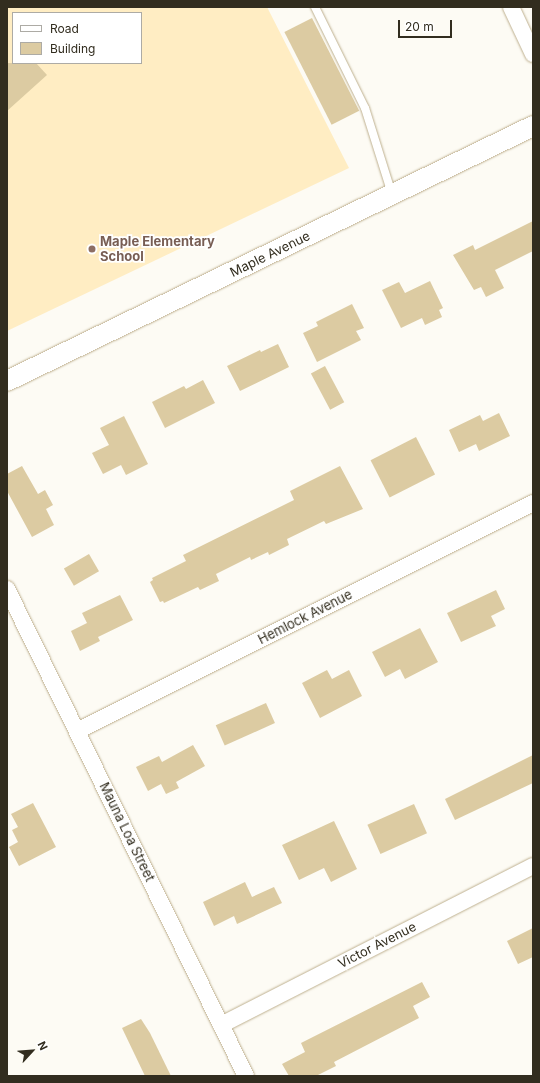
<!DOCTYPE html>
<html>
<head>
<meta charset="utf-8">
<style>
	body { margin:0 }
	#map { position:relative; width:540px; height:1083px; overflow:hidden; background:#fdfbf4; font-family:Inter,sans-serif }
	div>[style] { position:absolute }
	.built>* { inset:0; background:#ffedc3 }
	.building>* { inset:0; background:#dccba2; transform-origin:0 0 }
	.roads { filter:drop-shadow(0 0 1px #beb08f) drop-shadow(0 0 1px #beb08f) }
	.service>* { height:8px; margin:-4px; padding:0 4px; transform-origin:4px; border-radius:4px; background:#fff }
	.minor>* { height:16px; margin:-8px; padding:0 8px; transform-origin:8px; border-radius:8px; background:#fff }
	.tertiary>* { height:20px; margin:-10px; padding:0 10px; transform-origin:10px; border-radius:10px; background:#fff }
	.dots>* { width:11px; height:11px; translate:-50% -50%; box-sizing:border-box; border:2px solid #fff; border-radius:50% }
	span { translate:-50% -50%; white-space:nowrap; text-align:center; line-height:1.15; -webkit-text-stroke:3.5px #fff; paint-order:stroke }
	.education-label { font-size:13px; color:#785e54; font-weight:700 }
	.left { translate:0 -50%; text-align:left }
	.street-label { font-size:13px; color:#322d1f }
	.frame { position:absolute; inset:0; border:8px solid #322d1f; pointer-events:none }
	.legend { position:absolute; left:12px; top:12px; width:130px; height:52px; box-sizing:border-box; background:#fff; border:1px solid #adaba5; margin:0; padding:5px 7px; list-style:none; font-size:12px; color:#322d1f }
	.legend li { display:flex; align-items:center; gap:8px; height:20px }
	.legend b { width:20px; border:1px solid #adaba5 }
	.north { position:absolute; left:12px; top:1031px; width:40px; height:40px; -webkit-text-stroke:3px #fff; paint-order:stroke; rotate:64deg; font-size:11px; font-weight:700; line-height:16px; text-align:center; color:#322d1f }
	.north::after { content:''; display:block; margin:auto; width:14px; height:18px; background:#322d1f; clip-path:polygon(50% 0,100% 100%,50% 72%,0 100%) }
	.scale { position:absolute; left:398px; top:20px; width:54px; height:18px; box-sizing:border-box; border:2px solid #322d1f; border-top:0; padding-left:5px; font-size:12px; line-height:14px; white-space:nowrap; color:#322d1f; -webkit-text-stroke:3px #fff; paint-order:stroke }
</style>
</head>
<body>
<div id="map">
	<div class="built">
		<div style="clip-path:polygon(evenodd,7px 7px,267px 7px,349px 168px,7px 331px,7px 7px,13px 13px,141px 13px,141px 63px,13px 63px,13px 13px)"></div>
	</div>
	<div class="building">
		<div style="left:312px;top:18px;width:104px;height:31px;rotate:63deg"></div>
		<div style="clip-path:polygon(7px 63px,36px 63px,47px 75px,7px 111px)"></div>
		<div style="clip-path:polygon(533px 221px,533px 251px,495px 270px,504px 288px,486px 297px,481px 287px,474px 290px,453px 255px,473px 245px,475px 250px)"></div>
		<div style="clip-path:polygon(430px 281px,443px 308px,439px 310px,442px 317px,425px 325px,422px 318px,401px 328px,382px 290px,399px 282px,405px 293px)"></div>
		<div style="clip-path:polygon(352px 304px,364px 328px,356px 331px,361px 340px,317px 362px,303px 333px,318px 326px,316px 322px)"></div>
		<div style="clip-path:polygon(278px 344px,289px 367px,240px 391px,227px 366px,260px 350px,261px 352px)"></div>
		<div style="left:325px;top:366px;width:41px;height:16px;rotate:62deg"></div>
		<div style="clip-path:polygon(203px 380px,215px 403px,165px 428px,152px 402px,184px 386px,186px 389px)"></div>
		<div style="clip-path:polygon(499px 413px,510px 436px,479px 451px,476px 444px,459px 452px,449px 430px,480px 415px,483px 421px)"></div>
		<div style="clip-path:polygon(124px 416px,148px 464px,126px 475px,121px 465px,103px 474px,92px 453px,109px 445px,100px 428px)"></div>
		<div style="left:416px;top:437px;width:42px;height:51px;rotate:63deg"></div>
		<div style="clip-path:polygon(22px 466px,38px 494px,45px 490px,53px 505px,46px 509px,54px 525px,32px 537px,7px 491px,7px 474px)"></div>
		<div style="clip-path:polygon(340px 466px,363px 509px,326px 524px,324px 521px,287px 539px,289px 545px,269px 555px,268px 552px,251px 560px,250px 557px,216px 574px,219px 581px,200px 590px,198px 587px,164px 603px,163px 601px,160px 602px,150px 582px,153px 580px,152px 578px,186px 561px,183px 555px,294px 500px,290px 491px)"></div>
		<div style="left:89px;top:554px;width:20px;height:29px;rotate:60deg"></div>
		<div style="clip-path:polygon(496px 590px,505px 609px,491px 616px,496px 626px,461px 642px,447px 613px)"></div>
		<div style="clip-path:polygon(120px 595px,133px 620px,98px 637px,100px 641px,80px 651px,71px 631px,87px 623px,82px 613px)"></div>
		<div style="clip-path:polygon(420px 628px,438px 662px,405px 679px,400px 669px,385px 677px,372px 652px)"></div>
		<div style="clip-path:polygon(327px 670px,332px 679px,349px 670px,362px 696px,320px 718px,302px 683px)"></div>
		<div style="left:266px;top:703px;width:22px;height:55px;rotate:66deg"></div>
		<div style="clip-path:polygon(193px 745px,205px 766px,176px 782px,179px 788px,166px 794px,161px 784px,148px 791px,136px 767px,159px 756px,162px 762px)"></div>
		<div style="clip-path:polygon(533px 755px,533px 783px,455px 820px,445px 799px)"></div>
		<div style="clip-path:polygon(33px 803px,56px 847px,19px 866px,9px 847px,18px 842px,12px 830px,18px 827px,11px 814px)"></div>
		<div style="left:414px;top:804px;width:32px;height:51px;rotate:66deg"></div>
		<div style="clip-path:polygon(334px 821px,357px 869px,331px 882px,324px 868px,299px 880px,282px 845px)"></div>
		<div style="clip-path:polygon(245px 882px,252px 897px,274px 887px,282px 903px,237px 924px,234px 916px,214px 926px,203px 902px)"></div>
		<div style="clip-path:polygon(533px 928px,533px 957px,518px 964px,507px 941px)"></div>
		<div style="clip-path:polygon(422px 982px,430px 997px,413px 1006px,419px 1018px,334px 1062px,336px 1066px,316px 1076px,289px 1076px,282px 1064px,305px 1052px,301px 1043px)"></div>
		<div style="clip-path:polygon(141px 1019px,150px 1033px,171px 1076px,145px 1076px,122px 1028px)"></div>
	</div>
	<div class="roads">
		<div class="service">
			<div style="left:315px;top:7px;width:113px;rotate:63.7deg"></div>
			<div style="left:365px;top:108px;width:90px;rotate:72.6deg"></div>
		</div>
		<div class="minor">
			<div style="left:511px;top:7px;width:52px;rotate:64.9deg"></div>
			<div style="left:7px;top:589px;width:542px;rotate:63.86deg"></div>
			<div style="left:77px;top:731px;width:510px;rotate:-26.57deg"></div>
			<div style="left:221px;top:1025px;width:350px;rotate:-27deg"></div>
		</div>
		<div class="tertiary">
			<div style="left:7px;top:381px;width:585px;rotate:-25.86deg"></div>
		</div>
	</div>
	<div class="dots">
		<div style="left:92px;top:249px;background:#8d6e63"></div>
	</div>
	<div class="education-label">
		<span class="left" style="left:100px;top:249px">Maple Elementary<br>School</span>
	</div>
	<div class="street-label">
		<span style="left:270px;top:254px;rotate:-26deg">Maple Avenue</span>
		<span style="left:305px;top:617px;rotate:-27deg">Hemlock Avenue</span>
		<span style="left:127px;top:832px;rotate:64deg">Mauna Loa Street</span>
		<span style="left:377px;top:945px;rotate:-27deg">Victor Avenue</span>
	</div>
	<div class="frame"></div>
	<ul class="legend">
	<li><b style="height:5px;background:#fff"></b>Road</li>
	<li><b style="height:11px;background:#dccba2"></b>Building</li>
	</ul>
	<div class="north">N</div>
	<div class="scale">20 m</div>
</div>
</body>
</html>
